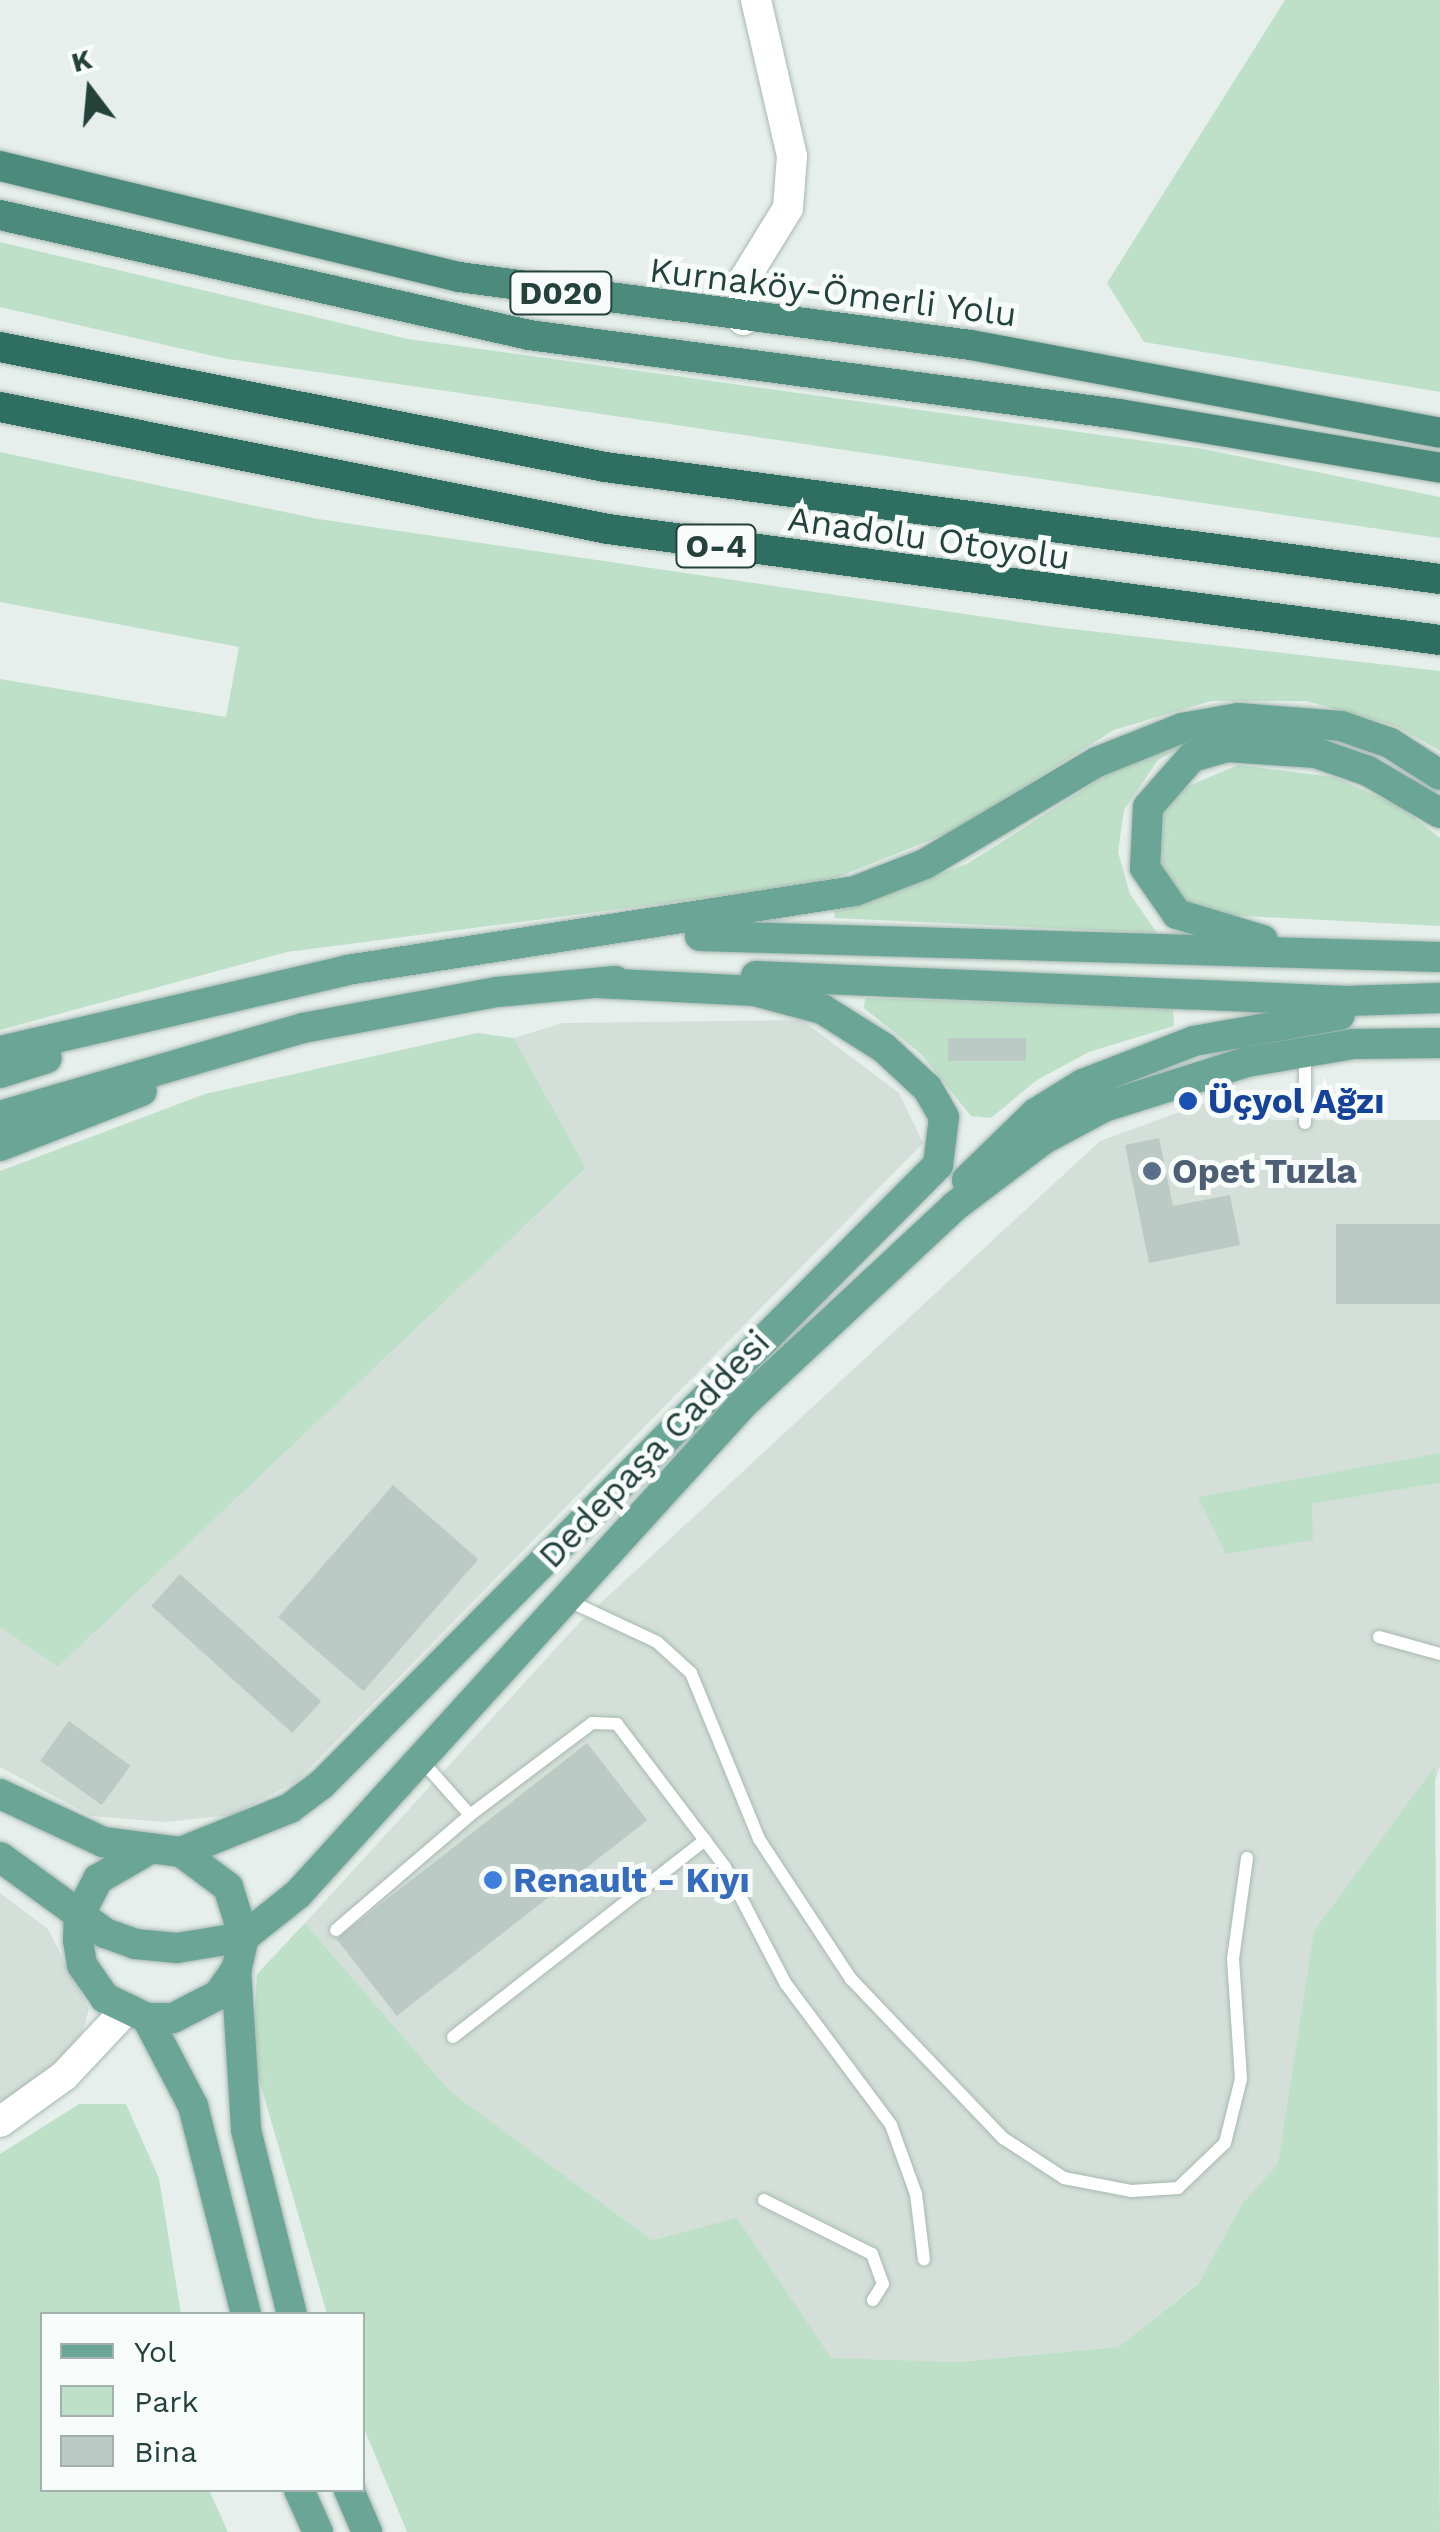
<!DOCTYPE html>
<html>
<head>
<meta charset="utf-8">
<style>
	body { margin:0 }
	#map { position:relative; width:1440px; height:2532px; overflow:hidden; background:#e6efeb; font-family:"Work Sans",sans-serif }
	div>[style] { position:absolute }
	.built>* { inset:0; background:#d4dfda }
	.green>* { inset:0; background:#bfe0c8 }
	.building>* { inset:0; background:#bbcac4; transform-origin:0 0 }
	.roads { filter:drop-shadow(0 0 2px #a8b8b2) drop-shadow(0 0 2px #a8b8b2) }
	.service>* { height:12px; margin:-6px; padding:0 6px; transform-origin:6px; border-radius:6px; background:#fff }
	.tertiary>* { height:30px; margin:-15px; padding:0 15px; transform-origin:15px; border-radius:15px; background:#fff }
	.primary>* { height:30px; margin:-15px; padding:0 15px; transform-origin:15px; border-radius:15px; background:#6aa596 }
	.trunk>* { height:30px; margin:-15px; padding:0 15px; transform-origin:15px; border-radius:15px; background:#4c8a7c }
	.motorway>* { height:30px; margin:-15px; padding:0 15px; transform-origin:15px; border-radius:15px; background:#2f6f62 }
	.dots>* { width:28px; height:28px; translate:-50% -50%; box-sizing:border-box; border:5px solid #f7fbf9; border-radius:50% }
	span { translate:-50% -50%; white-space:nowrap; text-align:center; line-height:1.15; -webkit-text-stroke:10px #f7fbf9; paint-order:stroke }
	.shield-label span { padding:2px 8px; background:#f7fbf9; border:2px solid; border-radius:8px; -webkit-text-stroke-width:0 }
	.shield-label { font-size:32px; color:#24423a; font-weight:700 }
	.street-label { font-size:35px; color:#24423a }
	.transit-label { font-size:35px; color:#164399; font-weight:700 }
	.left { translate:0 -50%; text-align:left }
	.service-label { font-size:35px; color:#4e5e75; font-weight:700 }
	.shop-label { font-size:35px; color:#366cbe; font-weight:700 }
	.legend { position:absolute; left:40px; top:2312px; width:325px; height:180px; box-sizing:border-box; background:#f7fbf9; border:2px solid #a3b1ad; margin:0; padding:12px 18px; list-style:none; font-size:30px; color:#24423a }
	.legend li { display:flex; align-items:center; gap:20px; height:50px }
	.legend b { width:50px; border:2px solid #a3b1ad }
	.north { position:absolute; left:40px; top:40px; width:100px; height:100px; -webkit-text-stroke:8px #f7fbf9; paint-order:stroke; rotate:344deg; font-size:28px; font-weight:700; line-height:40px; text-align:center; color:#24423a }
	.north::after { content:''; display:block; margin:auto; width:35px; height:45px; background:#24423a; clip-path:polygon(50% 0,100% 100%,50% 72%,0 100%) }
</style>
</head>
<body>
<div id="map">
	<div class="built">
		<div style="clip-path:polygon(802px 1020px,899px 1093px,923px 1143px,297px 1781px,232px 1815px,165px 1822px,91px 1816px,0 1767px,0 1627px,58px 1667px,586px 1168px,514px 1038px,563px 1023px)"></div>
		<div style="clip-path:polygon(1235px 1092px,1272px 1120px,1440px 1120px,1440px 1455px,1311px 1504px,1440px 1483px,1440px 1767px,1268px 2227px,1118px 2347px,957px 2362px,831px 2359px,737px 2219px,652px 2240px,450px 2091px,305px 1923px,578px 1624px,1100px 1141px)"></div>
		<div style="clip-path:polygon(0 1893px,48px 1929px,89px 2009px,78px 2049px,0 2110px)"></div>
	</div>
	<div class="green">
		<div style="clip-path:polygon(1285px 0,1440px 0,1440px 392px,1144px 342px,1107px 283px)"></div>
		<div style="clip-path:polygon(0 242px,408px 339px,1203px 449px,1440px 497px,1440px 538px,222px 358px,0 307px)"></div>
		<div style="clip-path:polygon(0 452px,318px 519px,1054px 627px,1440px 671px,1440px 751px,1396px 726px,1306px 701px,1211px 701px,1114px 730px,951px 832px,823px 883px,287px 952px,0 1030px,0 679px,226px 717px,239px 647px,0 602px)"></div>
		<div style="clip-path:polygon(1173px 744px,1178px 749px,1158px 760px,1124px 810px,1118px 852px,1130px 894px,1157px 933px,835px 918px,834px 911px,967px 864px,1125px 763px)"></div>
		<div style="clip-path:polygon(1238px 765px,1334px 777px,1401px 807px,1440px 838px,1440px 926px,1205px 914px,1163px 883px,1152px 850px,1158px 822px,1179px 790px)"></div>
		<div style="clip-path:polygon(865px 998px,1173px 1008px,1174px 1026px,1089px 1052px,1037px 1080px,991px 1118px,971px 1116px,921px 1054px,864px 1008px)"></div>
		<div style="clip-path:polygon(477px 1033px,514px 1038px,586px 1168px,58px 1667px,0 1627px,0 1171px,205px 1094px)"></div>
		<div style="clip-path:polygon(1440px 1453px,1440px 1483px,1312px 1504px,1313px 1540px,1226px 1554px,1198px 1497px)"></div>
		<div style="clip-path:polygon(1435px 1766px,1440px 2532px,407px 2532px,363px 2426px,362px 2314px,327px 2314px,252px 2055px,257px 1974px,305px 1923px,450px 2091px,652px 2240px,737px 2218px,831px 2358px,957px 2362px,1118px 2347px,1199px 2283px,1242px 2204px,1278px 2164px,1314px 1931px)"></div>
		<div style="clip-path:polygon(79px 2104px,126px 2104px,159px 2178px,181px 2314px,42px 2314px,42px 2490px,209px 2490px,228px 2532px,0 2532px,0 2154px)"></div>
	</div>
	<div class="building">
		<div style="left:948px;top:1038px;width:78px;height:23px"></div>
		<div style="clip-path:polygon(1159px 1138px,1173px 1206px,1230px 1195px,1240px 1245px,1149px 1263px,1125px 1145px)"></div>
		<div style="left:1336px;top:1224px;width:104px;height:80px"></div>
		<div style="left:393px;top:1485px;width:113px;height:175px;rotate:41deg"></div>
		<div style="left:180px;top:1574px;width:190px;height:43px;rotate:42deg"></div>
		<div style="left:69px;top:1721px;width:76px;height:49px;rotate:36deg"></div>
		<div style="left:587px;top:1743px;width:98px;height:318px;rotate:52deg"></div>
	</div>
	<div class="roads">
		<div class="service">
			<div style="left:1305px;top:1123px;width:71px;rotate:-90deg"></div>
			<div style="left:567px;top:1600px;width:99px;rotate:25deg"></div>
			<div style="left:657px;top:1642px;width:46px;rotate:42.4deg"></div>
			<div style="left:691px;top:1673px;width:179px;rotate:67.7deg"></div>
			<div style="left:759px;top:1839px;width:168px;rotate:56.7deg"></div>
			<div style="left:851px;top:1979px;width:220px;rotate:46.3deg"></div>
			<div style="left:1003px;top:2138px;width:73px;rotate:33.3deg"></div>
			<div style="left:1064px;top:2178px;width:68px;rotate:11deg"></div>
			<div style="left:1131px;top:2191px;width:47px;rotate:-3.7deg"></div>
			<div style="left:1178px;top:2188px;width:65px;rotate:-43.8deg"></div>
			<div style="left:1225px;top:2143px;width:66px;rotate:-76deg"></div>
			<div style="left:1241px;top:2079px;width:120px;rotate:-93.8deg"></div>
			<div style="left:1233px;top:1959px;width:102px;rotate:-82.1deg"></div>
			<div style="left:1379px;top:1637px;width:63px;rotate:15.6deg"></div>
			<div style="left:422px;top:1761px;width:72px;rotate:48.4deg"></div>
			<div style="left:470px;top:1815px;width:153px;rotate:-37deg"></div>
			<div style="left:592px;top:1723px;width:25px;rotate:2deg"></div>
			<div style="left:617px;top:1724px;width:179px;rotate:52.9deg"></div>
			<div style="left:725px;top:1867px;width:132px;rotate:62.5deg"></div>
			<div style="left:786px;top:1984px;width:176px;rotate:53.3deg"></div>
			<div style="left:891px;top:2125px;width:73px;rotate:70.1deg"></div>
			<div style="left:916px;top:2194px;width:66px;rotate:83.1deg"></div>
			<div style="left:336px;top:1930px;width:177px;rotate:-40.6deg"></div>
			<div style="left:453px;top:2037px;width:320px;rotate:-38deg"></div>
			<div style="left:764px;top:2200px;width:121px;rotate:26.6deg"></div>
			<div style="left:872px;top:2254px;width:32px;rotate:70deg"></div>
			<div style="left:883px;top:2284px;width:19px;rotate:122deg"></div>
		</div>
		<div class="tertiary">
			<div style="left:743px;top:320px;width:42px;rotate:-87.3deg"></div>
			<div style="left:745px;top:278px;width:82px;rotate:-58.4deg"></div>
			<div style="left:788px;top:208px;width:52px;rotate:-85.6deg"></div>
			<div style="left:792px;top:156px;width:160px;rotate:-103deg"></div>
			<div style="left:0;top:2122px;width:79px;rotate:-35.7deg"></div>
			<div style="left:64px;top:2076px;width:89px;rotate:-46.8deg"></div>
		</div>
		<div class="primary">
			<div style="left:700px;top:936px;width:740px;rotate:1.63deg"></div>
			<div style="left:1263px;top:940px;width:90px;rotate:-163.2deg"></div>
			<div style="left:1177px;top:914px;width:56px;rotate:-124.8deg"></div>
			<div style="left:1145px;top:868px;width:61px;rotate:-87.2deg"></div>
			<div style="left:1148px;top:807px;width:67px;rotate:-48.7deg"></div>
			<div style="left:1192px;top:757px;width:36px;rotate:-16deg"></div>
			<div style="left:1227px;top:747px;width:89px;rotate:3.9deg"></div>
			<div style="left:1316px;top:753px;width:55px;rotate:19.1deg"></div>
			<div style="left:1368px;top:771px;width:83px;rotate:30.3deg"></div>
			<div style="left:756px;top:976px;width:591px;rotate:2.43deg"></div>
			<div style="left:1346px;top:1001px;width:94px;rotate:-1.8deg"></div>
			<div style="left:0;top:1051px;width:356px;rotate:-13.1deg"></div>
			<div style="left:347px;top:970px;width:514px;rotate:-8.84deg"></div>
			<div style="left:855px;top:891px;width:75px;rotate:-21.1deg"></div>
			<div style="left:925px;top:864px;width:200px;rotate:-30.7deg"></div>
			<div style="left:1097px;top:762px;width:92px;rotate:-21.8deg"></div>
			<div style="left:1182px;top:728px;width:57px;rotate:-10.1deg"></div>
			<div style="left:1238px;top:718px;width:103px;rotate:4.4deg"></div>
			<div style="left:1341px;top:726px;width:52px;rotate:19.1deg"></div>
			<div style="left:1390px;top:743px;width:59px;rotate:32.6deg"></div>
			<div style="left:0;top:1073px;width:49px;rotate:-17.7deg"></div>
			<div style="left:0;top:1116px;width:316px;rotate:-16.2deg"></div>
			<div style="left:303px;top:1028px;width:197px;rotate:-10.5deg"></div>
			<div style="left:497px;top:992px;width:119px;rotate:-5.3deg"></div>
			<div style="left:0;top:1146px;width:152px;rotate:-21.2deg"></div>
			<div style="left:967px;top:1180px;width:96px;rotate:-44.2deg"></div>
			<div style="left:1036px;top:1113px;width:55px;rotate:-31.7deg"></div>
			<div style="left:1083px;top:1084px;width:119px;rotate:-21.2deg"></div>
			<div style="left:1194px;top:1041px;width:148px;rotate:-10.1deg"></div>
			<div style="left:0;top:1794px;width:114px;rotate:25deg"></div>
			<div style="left:103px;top:1842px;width:79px;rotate:7.3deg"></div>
			<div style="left:181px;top:1852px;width:59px;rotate:36.7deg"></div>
			<div style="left:228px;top:1887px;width:52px;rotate:72.3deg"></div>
			<div style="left:244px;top:1937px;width:32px;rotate:103deg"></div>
			<div style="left:237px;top:1968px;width:33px;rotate:125deg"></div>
			<div style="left:218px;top:1995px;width:51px;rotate:152.9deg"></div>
			<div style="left:173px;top:2018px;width:26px;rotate:180deg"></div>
			<div style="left:147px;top:2018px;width:47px;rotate:-154.5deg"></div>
			<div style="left:105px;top:1998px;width:40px;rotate:-124.9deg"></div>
			<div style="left:82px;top:1965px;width:25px;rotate:-99deg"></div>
			<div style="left:78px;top:1940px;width:24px;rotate:-88deg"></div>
			<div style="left:79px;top:1916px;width:42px;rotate:-62.8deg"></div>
			<div style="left:98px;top:1879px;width:58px;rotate:-30.1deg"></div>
			<div style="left:181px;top:1852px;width:118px;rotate:-22deg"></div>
			<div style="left:290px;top:1808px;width:40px;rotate:-37deg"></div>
			<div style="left:322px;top:1784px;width:873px;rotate:-45.14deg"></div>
			<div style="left:938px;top:1165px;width:48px;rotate:-82.9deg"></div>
			<div style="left:944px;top:1117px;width:34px;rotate:-120deg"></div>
			<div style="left:927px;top:1088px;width:59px;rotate:-137.1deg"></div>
			<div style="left:884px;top:1048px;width:73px;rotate:-147.8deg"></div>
			<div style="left:822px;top:1009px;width:69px;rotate:-165deg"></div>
			<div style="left:755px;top:991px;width:158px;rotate:-177.1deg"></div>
			<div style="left:0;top:1857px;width:130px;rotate:35.9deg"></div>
			<div style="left:105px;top:1933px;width:32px;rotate:20deg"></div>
			<div style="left:135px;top:1944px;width:42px;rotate:5.4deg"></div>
			<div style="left:177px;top:1948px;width:68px;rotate:-9.3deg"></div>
			<div style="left:244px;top:1937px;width:69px;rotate:-38.5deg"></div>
			<div style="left:298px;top:1894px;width:663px;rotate:-47.75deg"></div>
			<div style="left:744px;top:1403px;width:289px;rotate:-43deg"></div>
			<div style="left:955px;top:1206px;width:111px;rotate:-37deg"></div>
			<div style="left:1044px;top:1139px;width:68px;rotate:-28.1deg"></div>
			<div style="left:1104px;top:1107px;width:150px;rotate:-17.5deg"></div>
			<div style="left:1247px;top:1062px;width:108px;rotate:-9.6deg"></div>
			<div style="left:1353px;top:1044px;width:87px;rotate:-0.7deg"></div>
			<div style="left:236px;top:1969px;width:161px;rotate:86.4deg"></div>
			<div style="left:246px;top:2130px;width:190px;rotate:76deg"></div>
			<div style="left:147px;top:2018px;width:99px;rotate:62.4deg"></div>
			<div style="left:193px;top:2106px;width:215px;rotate:75.7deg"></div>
			<div style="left:299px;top:2490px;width:46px;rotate:65.7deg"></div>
			<div style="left:349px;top:2490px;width:46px;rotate:66.8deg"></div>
		</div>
		<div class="trunk">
			<div style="left:0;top:166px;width:472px;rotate:13.6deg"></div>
			<div style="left:459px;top:277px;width:516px;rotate:7.57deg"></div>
			<div style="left:971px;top:345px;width:477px;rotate:10.6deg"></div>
			<div style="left:0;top:215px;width:542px;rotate:12.78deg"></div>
			<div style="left:529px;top:335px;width:595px;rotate:7.63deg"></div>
			<div style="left:1119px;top:414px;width:326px;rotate:9.5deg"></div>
		</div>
		<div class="motorway">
			<div style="left:0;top:347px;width:617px;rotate:11.22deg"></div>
			<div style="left:605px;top:467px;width:842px;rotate:7.64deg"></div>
			<div style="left:0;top:407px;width:620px;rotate:11.35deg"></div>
			<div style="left:608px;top:529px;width:839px;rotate:7.6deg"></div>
		</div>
	</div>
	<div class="dots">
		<div style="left:1188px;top:1101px;background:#1a4fb4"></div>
		<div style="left:1152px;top:1171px;background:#5c6f8a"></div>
		<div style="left:493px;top:1880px;background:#3f7fe0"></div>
	</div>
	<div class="shield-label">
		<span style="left:561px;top:293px">D020</span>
		<span style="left:716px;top:546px">O-4</span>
	</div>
	<div class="street-label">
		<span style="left:833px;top:292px;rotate:7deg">Kurnaköy-Ömerli Yolu</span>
		<span style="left:929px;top:538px;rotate:8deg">Anadolu Otoyolu</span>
		<span style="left:654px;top:1449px;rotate:-46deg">Dedepaşa Caddesi</span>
	</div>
	<div class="transit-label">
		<span class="left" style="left:1208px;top:1101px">Üçyol Ağzı</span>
	</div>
	<div class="service-label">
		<span class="left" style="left:1172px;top:1171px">Opet Tuzla</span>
	</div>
	<div class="shop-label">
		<span class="left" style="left:513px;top:1880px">Renault - Kıyı</span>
	</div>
	<ul class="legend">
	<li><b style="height:12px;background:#6aa596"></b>Yol</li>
	<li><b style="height:28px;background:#bfe0c8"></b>Park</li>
	<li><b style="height:28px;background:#bbcac4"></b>Bina</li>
	</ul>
	<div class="north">K</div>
</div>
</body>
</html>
